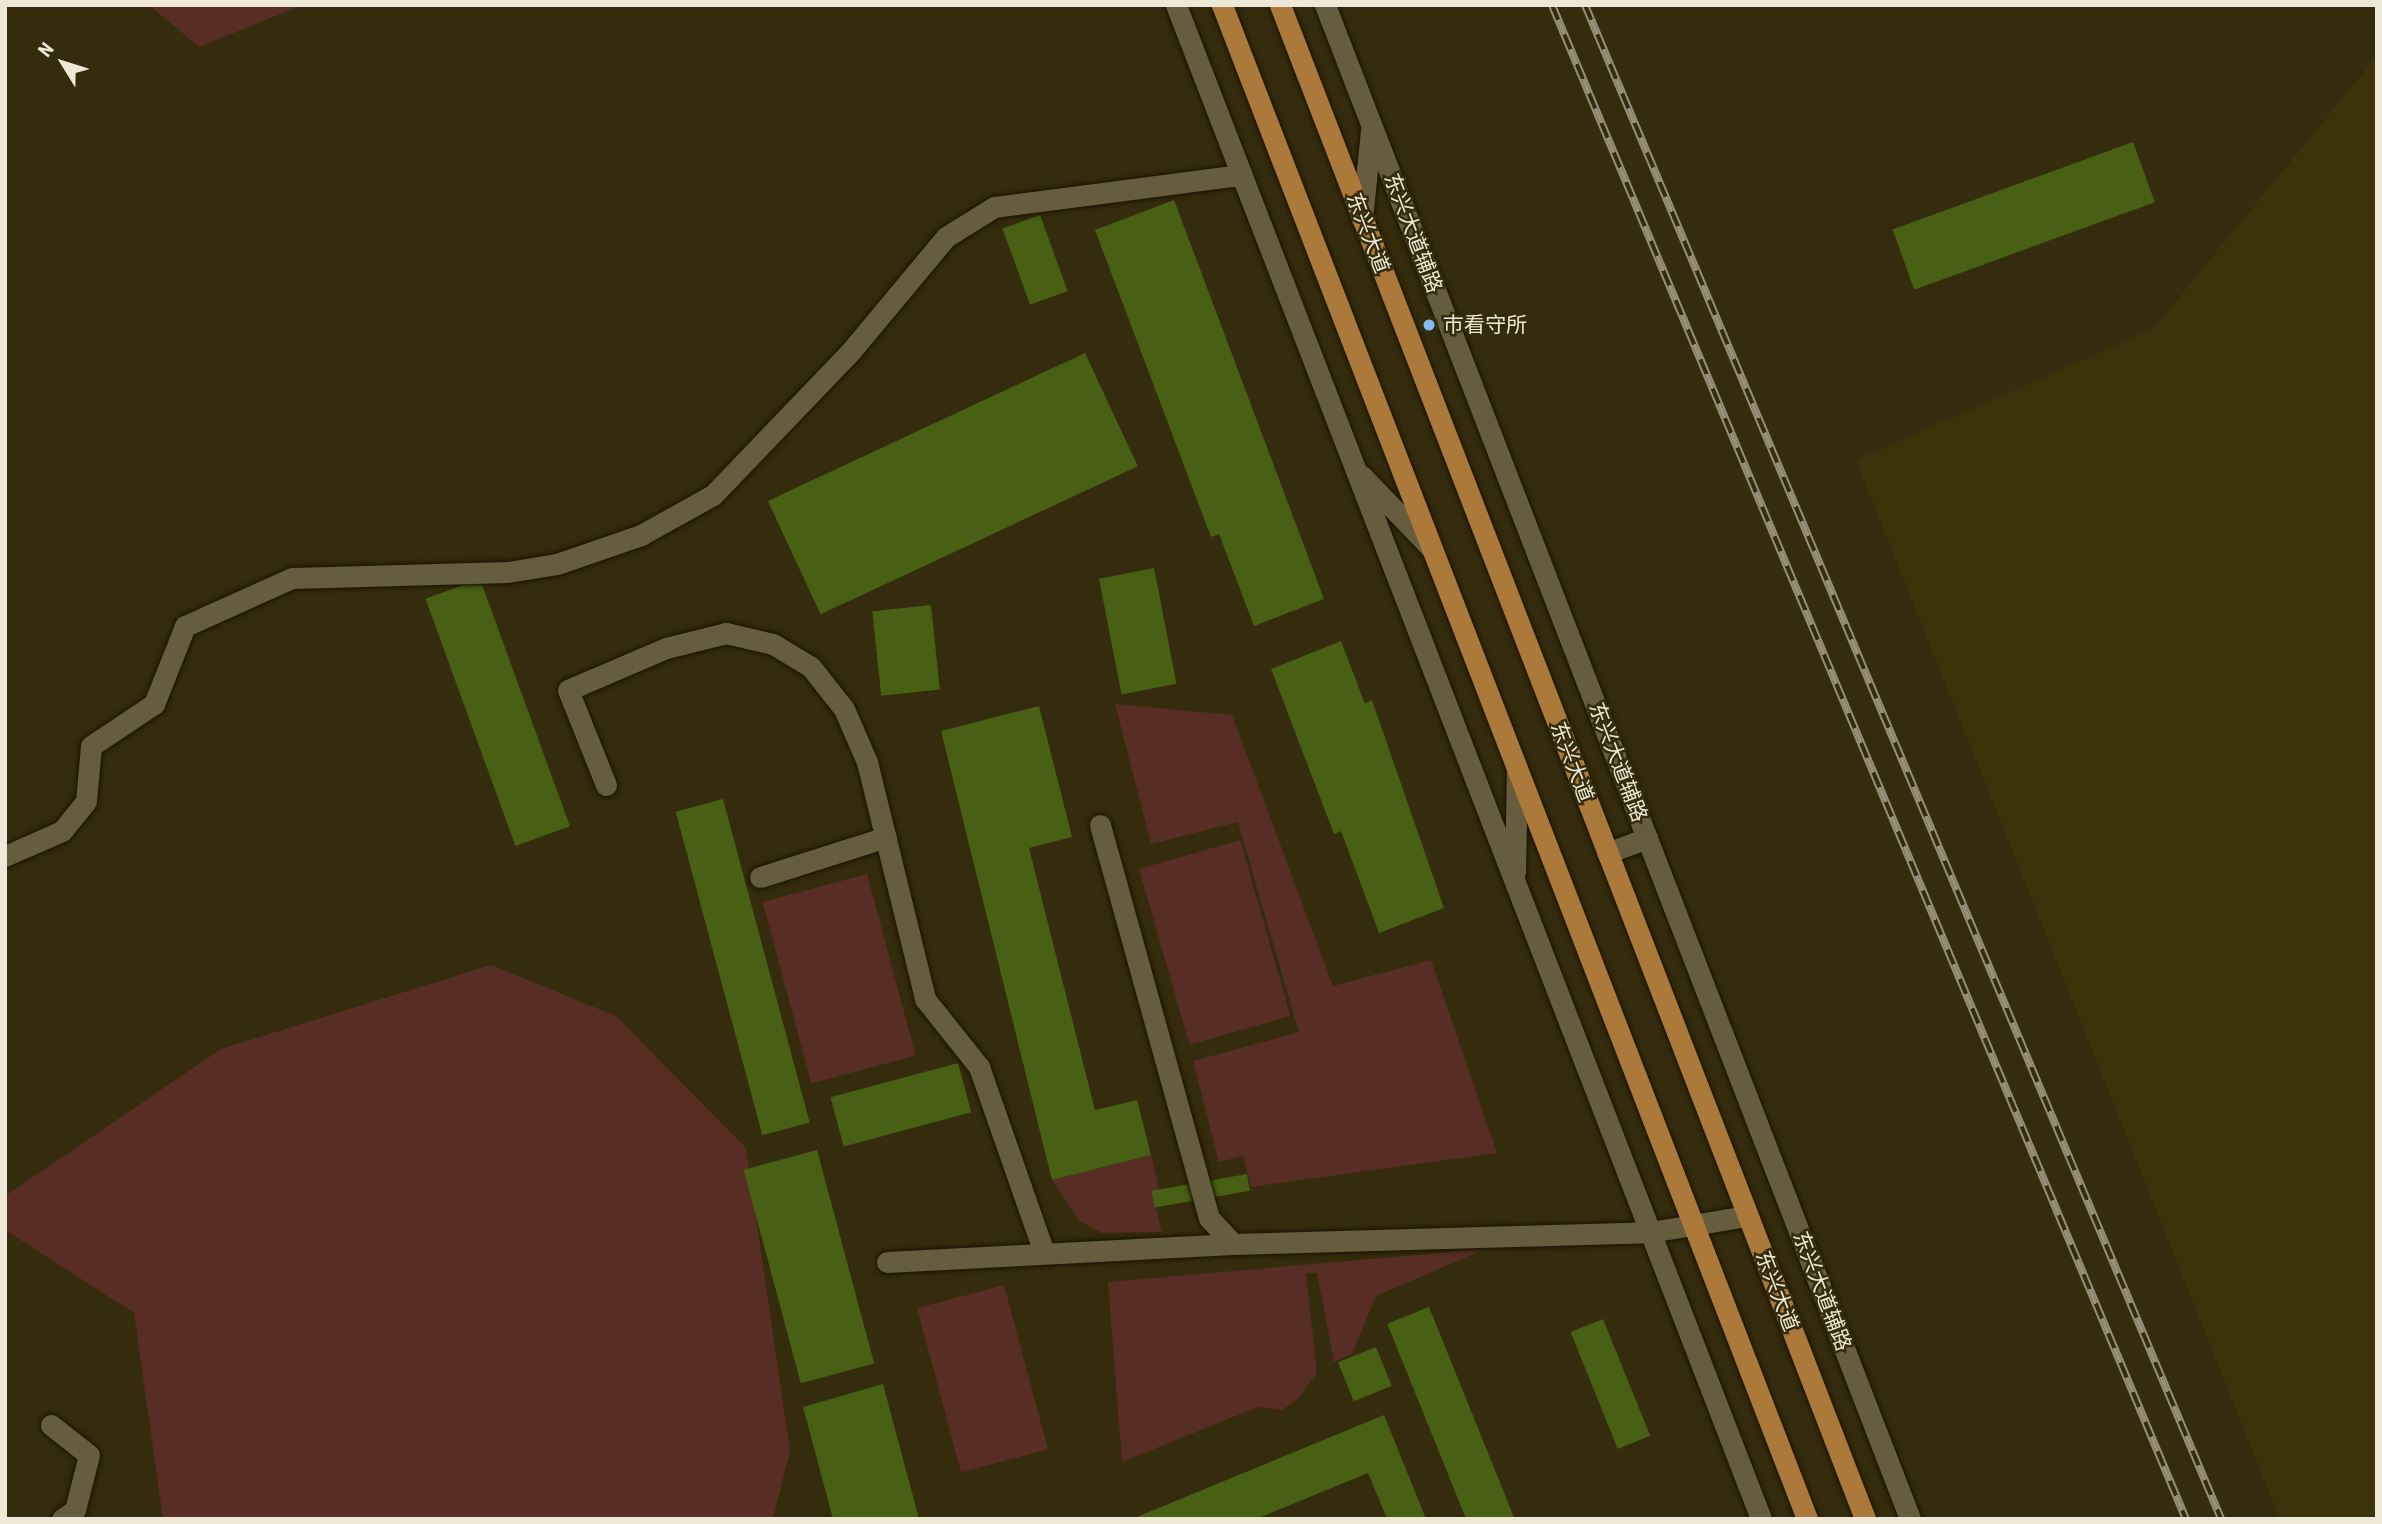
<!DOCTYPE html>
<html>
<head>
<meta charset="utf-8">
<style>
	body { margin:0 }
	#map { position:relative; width:2382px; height:1524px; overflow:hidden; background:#342c0d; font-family:"Roboto Condensed","Noto Sans SC",sans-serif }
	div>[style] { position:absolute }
	.built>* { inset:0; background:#3d330a }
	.green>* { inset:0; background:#572d24; transform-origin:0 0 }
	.building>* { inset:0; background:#476013; transform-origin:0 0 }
	.roads { filter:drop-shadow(0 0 2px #1a1401) drop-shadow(0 0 2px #1a1401) }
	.minor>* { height:21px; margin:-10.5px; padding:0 10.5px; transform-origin:10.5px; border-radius:10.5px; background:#655d3d }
	.major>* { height:21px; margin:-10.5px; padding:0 10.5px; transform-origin:10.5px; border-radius:10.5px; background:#ab7939 }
	.rail>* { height:8px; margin-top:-4px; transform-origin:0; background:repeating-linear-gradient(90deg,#342c0d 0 16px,#969078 0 32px); box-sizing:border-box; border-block:2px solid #969078 }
	.dots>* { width:19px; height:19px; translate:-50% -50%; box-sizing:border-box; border:4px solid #342c0d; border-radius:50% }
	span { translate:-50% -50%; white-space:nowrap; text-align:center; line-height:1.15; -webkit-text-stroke:5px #342c0d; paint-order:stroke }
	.street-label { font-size:21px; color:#eee9d7 }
	.poi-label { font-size:21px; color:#eee9d7 }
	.left { translate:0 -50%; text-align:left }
	.frame { position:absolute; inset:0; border:7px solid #eee9d7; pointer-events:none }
	.north { position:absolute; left:28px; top:28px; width:70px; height:70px; -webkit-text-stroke:5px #342c0d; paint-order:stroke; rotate:308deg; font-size:19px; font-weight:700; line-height:28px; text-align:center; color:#eee9d7 }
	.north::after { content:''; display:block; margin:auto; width:24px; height:32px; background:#eee9d7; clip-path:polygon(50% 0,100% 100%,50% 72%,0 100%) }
</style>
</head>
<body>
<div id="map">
	<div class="built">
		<div style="clip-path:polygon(2377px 56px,2377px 1519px,2280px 1519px,1856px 460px,2153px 329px)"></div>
	</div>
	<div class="green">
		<div style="clip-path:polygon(149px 5px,303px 5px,199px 47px)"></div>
		<div style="clip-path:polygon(1115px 704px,1232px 715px,1333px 986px,1431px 960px,1497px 1153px,1251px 1187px,1243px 1156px,1219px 1162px,1193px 1061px,1299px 1032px,1238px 822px,1151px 844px)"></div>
		<div style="left:1240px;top:840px;width:183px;height:105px;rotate:74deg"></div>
		<div style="left:867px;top:874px;width:188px;height:108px;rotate:75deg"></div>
		<div style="clip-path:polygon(491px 965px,616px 1016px,746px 1148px,790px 1451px,773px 1519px,163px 1519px,134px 1313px,5px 1230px,5px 1196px,221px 1049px)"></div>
		<div style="clip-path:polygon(1151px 1155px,1160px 1194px,1153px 1198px,1162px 1232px,1102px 1233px,1079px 1221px,1052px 1180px)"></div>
		<div style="clip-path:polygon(1485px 1249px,1376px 1296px,1352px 1354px,1334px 1362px,1317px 1273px,1306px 1273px,1317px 1373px,1297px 1400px,1282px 1410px,1258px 1407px,1122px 1462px,1108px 1282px)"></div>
		<div style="left:1004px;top:1285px;width:170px;height:90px;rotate:75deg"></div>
	</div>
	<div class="building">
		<div style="left:2133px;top:142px;width:64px;height:256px;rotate:70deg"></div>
		<div style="clip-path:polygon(1174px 200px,1324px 599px,1254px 626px,1219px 534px,1211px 537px,1095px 230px)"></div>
		<div style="left:1040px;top:215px;width:81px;height:40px;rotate:70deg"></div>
		<div style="left:1085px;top:353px;width:125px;height:350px;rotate:65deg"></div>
		<div style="left:1154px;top:568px;width:118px;height:56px;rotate:79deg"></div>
		<div style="left:480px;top:579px;width:263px;height:58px;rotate:70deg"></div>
		<div style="left:931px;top:605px;width:85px;height:59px;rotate:84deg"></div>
		<div style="clip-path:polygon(1341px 641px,1365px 704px,1372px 700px,1444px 908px,1379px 933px,1341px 831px,1334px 834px,1271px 669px)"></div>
		<div style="clip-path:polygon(1039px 706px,1072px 837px,1029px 848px,1095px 1110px,1137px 1100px,1151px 1155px,1052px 1180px,941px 731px)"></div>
		<div style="left:723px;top:799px;width:335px;height:49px;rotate:75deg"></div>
		<div style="left:958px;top:1063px;width:51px;height:132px;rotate:75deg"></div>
		<div style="left:817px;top:1150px;width:221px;height:76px;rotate:75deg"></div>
		<div style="left:1247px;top:1174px;width:17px;height:97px;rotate:80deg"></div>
		<div style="left:1429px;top:1307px;width:229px;height:45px;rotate:68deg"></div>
		<div style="left:1603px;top:1319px;width:126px;height:35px;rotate:68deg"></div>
		<div style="left:1376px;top:1347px;width:42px;height:41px;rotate:68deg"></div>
		<div style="clip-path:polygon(883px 1384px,919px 1519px,833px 1519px,803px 1407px)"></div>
		<div style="clip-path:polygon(1384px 1415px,1426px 1519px,1387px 1519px,1368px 1473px,1256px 1519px,1132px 1519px)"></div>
	</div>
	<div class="roads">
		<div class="minor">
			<div style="left:1176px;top:5px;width:1623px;rotate:68.87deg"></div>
			<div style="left:1325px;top:5px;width:1623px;rotate:68.87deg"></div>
			<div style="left:1362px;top:219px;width:89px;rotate:-84.2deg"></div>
			<div style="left:1362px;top:476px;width:101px;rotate:46.2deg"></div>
			<div style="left:606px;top:785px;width:102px;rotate:-111.8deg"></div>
			<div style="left:568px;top:690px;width:107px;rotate:-23.2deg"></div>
			<div style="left:666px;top:648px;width:62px;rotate:-14deg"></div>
			<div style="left:726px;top:633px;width:48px;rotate:13.2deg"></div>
			<div style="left:773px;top:644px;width:44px;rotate:31.2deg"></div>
			<div style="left:811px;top:667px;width:53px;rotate:51.8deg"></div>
			<div style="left:844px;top:709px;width:58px;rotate:66.5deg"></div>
			<div style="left:867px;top:762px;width:244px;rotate:76.2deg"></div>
			<div style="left:925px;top:999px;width:87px;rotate:51.5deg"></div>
			<div style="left:979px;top:1067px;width:197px;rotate:70.7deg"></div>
			<div style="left:1100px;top:825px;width:408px;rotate:74.5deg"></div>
			<div style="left:1209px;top:1218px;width:35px;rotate:47deg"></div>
			<div style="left:1607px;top:853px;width:43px;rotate:-20.6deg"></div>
			<div style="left:5px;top:856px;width:62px;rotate:-23.7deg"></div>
			<div style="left:62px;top:831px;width:38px;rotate:-51deg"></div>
			<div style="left:86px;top:801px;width:55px;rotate:-84.8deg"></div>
			<div style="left:91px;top:746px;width:76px;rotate:-33.7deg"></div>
			<div style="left:154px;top:704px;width:84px;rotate:-68.3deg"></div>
			<div style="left:185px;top:626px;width:117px;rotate:-24.2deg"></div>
			<div style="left:292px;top:578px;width:216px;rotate:-1.6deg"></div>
			<div style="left:508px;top:572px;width:50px;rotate:-9.3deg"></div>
			<div style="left:557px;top:564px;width:89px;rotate:-19deg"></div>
			<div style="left:641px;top:535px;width:82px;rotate:-29.1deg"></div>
			<div style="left:713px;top:495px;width:199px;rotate:-46.2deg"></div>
			<div style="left:851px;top:351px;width:148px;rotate:-50.2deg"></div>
			<div style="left:946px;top:237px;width:57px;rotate:-32deg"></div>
			<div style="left:994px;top:207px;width:250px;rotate:-7.4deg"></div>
			<div style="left:1515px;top:872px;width:103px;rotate:-88.9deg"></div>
			<div style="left:760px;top:877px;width:132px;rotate:-17.6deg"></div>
			<div style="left:887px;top:1262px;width:346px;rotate:-3deg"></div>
			<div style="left:1233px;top:1244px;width:417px;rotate:-1.6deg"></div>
			<div style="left:1650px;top:1232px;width:98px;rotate:-9.4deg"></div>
			<div style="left:51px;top:1425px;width:48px;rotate:38.3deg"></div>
			<div style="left:89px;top:1455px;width:57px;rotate:104.3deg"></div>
			<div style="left:75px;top:1510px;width:16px;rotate:145deg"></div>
		</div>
		<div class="major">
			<div style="left:1222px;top:5px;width:1623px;rotate:68.87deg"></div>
			<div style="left:1280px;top:5px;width:1623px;rotate:68.87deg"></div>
		</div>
	</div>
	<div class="rail">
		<div style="left:1552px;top:5px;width:1641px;rotate:67.28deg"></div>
		<div style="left:1585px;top:5px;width:1642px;rotate:67.21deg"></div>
	</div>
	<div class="dots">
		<div style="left:1429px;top:325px;background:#84bcfb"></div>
	</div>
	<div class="street-label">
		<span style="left:1368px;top:233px;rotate:69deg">东兴大道</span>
		<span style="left:1413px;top:233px;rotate:69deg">东兴大道辅路</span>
		<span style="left:1572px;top:762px;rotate:69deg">东兴大道</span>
		<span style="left:1618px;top:762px;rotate:69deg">东兴大道辅路</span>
		<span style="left:1777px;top:1291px;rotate:69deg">东兴大道</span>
		<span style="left:1822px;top:1291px;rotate:69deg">东兴大道辅路</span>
	</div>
	<div class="poi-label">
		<span class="left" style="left:1443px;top:325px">巿看守所</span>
	</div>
	<div class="frame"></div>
	<div class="north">N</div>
</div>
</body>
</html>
